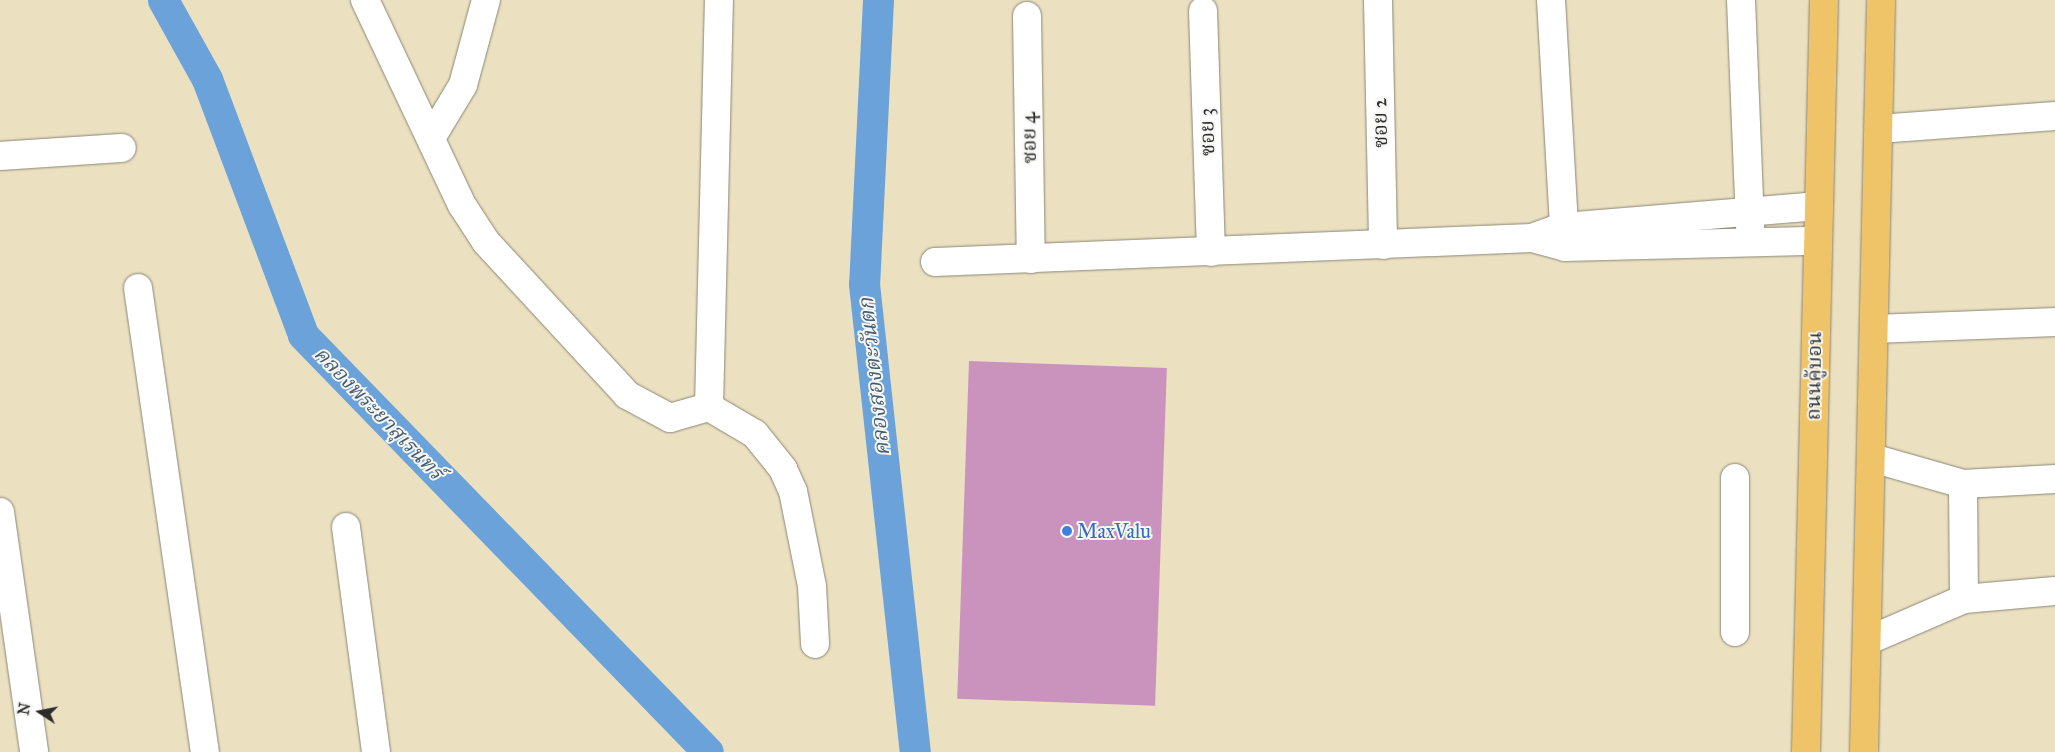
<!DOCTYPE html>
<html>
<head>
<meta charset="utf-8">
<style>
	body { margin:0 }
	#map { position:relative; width:2055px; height:752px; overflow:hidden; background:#ebe1c1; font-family:"IM FELL Great Primer","Noto Serif Thai",serif }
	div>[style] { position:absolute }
	.canal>* { height:31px; margin:-15.5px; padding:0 15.5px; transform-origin:15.5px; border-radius:15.5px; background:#6aa2d9 }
	.building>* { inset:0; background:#ca93bd; transform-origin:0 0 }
	.roads { filter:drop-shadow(0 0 1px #8b8676) drop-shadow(0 0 1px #8b8676) }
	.minor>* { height:28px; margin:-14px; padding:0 14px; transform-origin:14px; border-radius:14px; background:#fff }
	.major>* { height:28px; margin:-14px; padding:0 14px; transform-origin:14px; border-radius:14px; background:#efc469 }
	.dots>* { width:14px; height:14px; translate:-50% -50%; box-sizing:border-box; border:2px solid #f6f6f2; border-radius:50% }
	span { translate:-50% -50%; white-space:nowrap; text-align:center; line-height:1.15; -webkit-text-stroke:4px #f6f6f2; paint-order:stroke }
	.street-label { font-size:20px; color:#2b2b2b }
	.shop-label { font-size:20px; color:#366cbe }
	.left { translate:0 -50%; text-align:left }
	.water-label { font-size:21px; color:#445b71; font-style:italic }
	.north { position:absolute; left:15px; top:687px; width:50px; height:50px; -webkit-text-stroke:4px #f6f6f2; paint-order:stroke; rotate:281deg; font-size:14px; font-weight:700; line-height:20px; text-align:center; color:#2b2b2b }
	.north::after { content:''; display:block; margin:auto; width:18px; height:22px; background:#2b2b2b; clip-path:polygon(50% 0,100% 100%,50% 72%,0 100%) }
</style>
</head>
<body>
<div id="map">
	<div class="canal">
		<div style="left:163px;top:0;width:90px;rotate:60.9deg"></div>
		<div style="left:207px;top:79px;width:273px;rotate:69.4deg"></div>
		<div style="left:303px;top:335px;width:581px;rotate:45.84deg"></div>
		<div style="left:878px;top:0;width:284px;rotate:92.8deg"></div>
		<div style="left:864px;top:284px;width:471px;rotate:83.8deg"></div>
	</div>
	<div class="building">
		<div style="left:969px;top:361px;width:198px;height:338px;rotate:2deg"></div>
	</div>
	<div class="roads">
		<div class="minor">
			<div style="left:365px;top:0;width:227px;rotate:64.7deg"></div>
			<div style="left:462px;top:205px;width:44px;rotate:57deg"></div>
			<div style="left:486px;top:242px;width:208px;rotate:47.3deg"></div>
			<div style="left:627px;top:395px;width:49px;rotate:28.1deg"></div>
			<div style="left:670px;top:418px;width:41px;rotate:-15.8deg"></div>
			<div style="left:709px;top:407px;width:407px;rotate:-88.6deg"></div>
			<div style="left:1551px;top:0;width:246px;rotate:86.7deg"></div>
			<div style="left:1741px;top:0;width:229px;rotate:87.7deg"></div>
			<div style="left:1378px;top:1px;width:244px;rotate:88.8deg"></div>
			<div style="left:1203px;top:11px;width:241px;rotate:88.1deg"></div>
			<div style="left:1027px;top:16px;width:243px;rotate:89.1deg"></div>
			<div style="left:1879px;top:129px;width:176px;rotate:-4.2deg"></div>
			<div style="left:431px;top:138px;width:62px;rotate:-58.9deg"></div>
			<div style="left:463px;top:85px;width:88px;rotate:-74.9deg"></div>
			<div style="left:0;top:156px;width:122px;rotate:-3.8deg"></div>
			<div style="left:1532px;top:238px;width:33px;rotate:-20deg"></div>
			<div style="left:1563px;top:227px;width:255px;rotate:-4.7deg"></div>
			<div style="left:935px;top:262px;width:597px;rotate:-2.3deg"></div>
			<div style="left:1532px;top:238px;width:34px;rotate:15deg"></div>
			<div style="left:1565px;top:247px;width:252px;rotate:-1.4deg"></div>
			<div style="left:138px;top:288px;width:469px;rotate:81.8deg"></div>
			<div style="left:1875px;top:329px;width:180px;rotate:-2.2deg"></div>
			<div style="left:709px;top:407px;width:53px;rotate:30.4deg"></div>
			<div style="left:755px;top:434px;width:45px;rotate:51.3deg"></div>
			<div style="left:783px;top:469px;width:24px;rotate:66deg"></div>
			<div style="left:793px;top:491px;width:97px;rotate:78.7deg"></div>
			<div style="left:812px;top:586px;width:58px;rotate:87deg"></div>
			<div style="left:1872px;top:458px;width:95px;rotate:15.9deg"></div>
			<div style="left:1963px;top:484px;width:92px;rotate:-3.1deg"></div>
			<div style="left:0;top:512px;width:242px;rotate:81.9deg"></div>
			<div style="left:346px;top:527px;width:227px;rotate:82.4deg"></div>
			<div style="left:1964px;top:599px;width:91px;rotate:-5deg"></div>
			<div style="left:1735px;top:632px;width:154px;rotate:-90deg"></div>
			<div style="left:1867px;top:641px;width:106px;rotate:-23.4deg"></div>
			<div style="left:1964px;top:599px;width:115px;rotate:-90.5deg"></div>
		</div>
		<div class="major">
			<div style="left:1806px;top:752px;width:752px;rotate:-88.63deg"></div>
			<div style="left:1864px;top:752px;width:752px;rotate:-88.7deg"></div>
		</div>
	</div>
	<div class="dots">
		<div style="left:1067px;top:531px;background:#3f7fe0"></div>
	</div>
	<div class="street-label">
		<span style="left:1380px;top:123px;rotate:-91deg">ซอย 2</span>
		<span style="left:1207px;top:132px;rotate:-92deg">ซอย 3</span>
		<span style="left:1029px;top:138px;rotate:-91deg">ซอย 4</span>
		<span style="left:1814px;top:376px;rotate:-89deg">ถนนคู้บอน</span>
	</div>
	<div class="shop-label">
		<span class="left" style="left:1077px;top:531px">MaxValu</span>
	</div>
	<div class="water-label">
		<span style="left:874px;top:377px;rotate:-96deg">คลองสองตะวันตก</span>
		<span style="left:379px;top:413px;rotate:46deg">คลองพระยาสุเรนทร์</span>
	</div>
	<div class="north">N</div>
</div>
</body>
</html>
